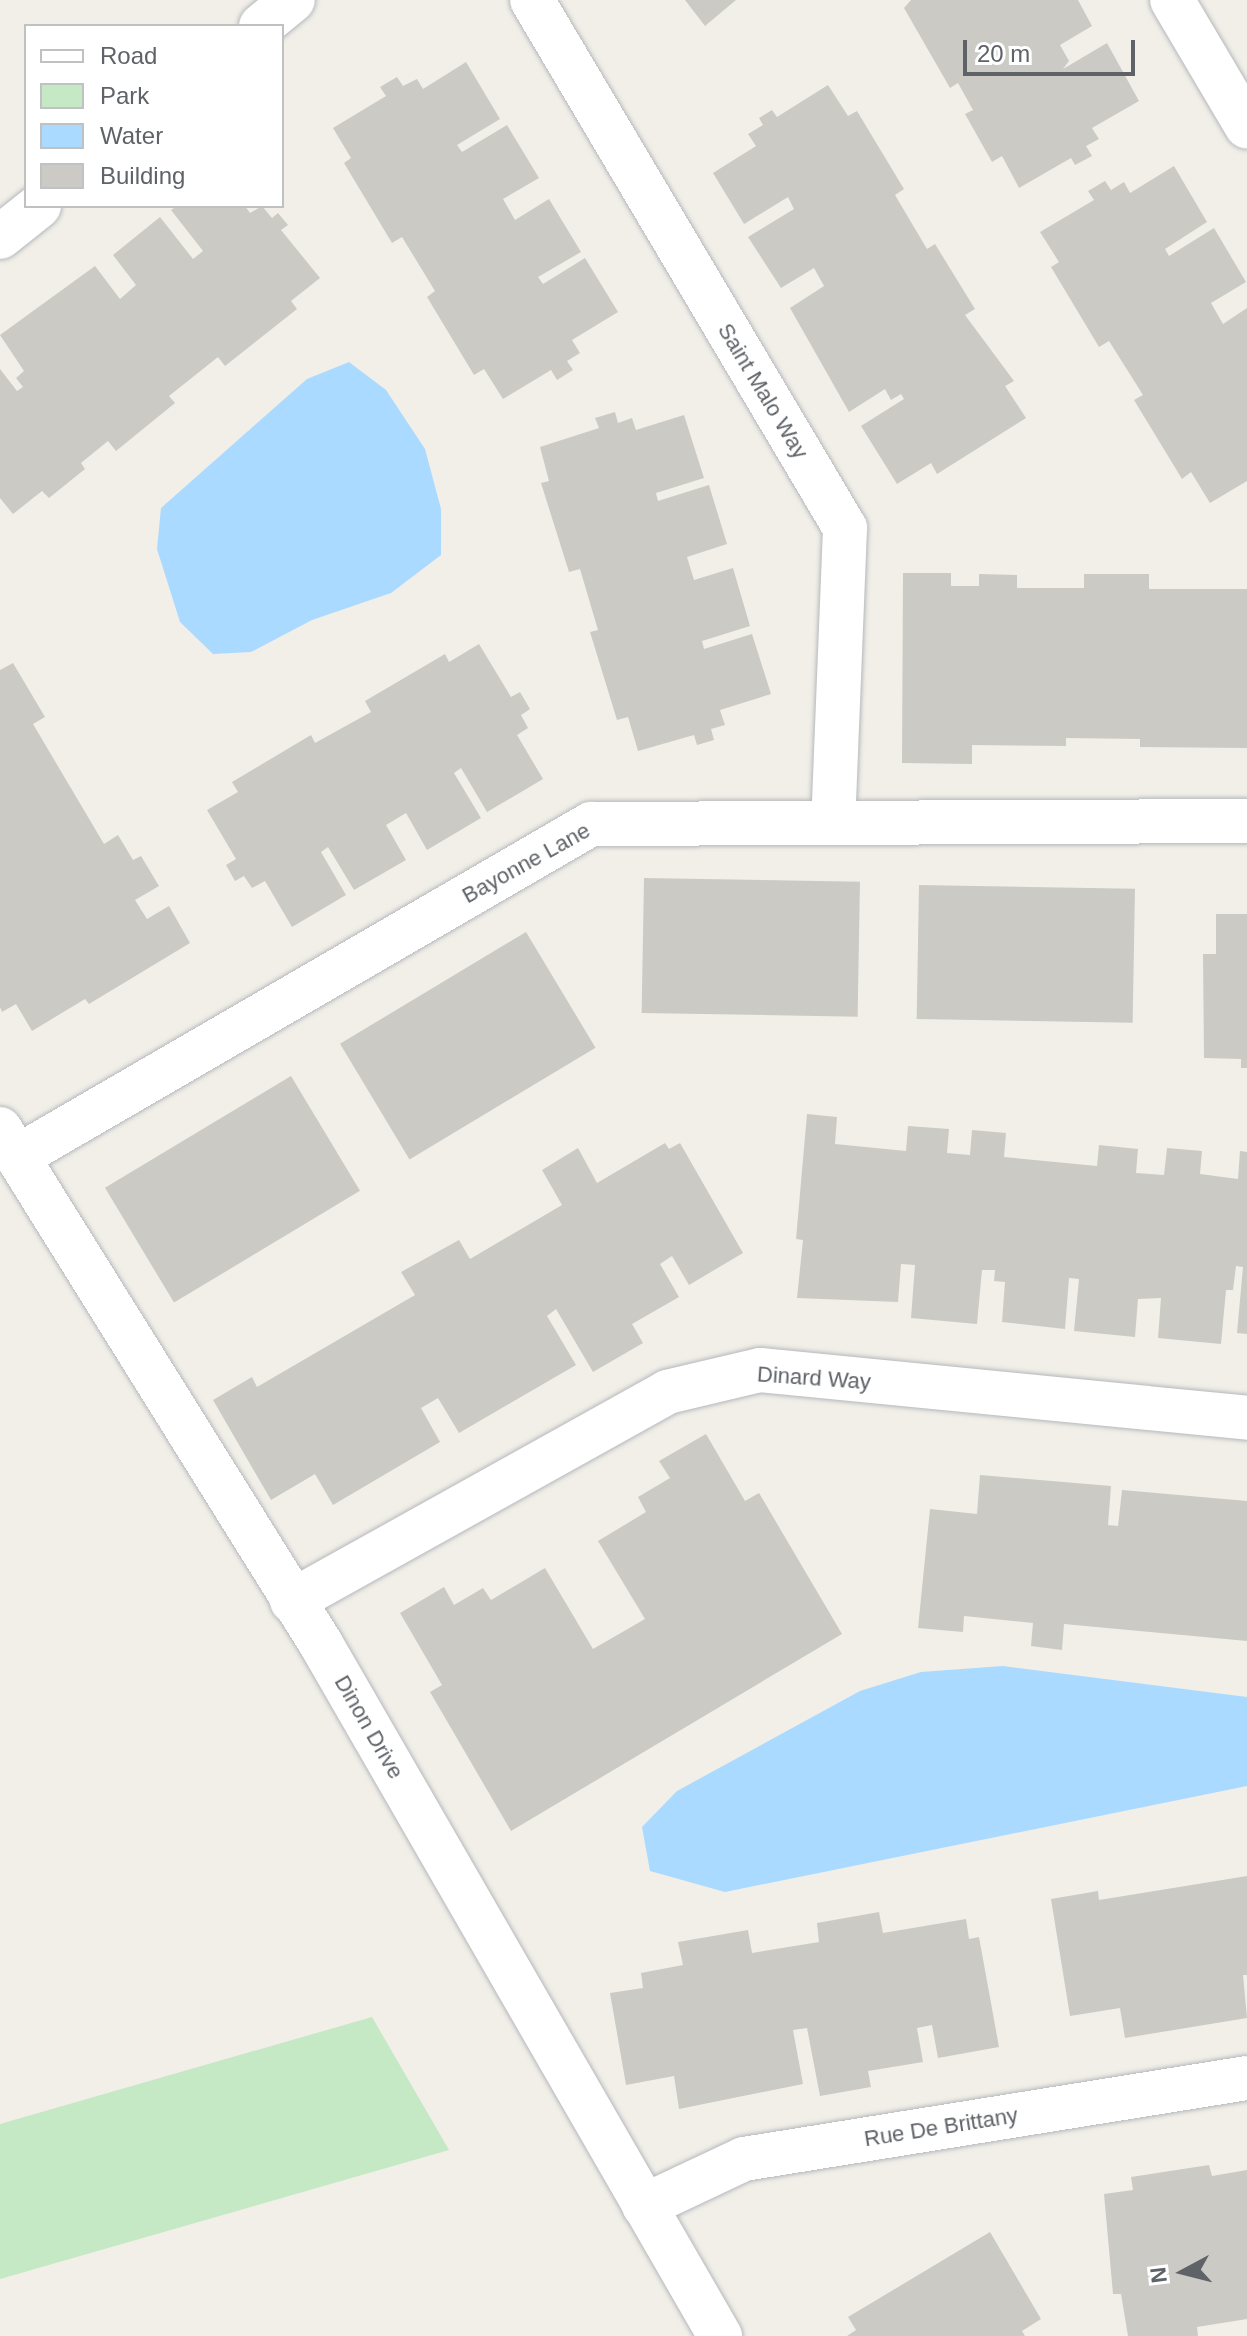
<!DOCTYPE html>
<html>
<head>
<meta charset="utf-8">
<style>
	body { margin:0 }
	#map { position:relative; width:1247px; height:2336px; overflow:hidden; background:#f1efe8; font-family:Arial,sans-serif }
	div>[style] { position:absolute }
	.green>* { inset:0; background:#c5e8c5 }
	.water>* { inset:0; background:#aadaff }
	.building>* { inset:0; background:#cccac5; transform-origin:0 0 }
	.roads { filter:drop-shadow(0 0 2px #b5b8bc) drop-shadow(0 0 2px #b5b8bc) }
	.street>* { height:44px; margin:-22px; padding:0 22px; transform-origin:22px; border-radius:22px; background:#fff }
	span { translate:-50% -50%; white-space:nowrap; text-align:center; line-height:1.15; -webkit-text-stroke:6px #fff; paint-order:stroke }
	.street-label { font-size:22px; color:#5f6368 }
	.legend { position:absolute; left:24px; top:24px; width:260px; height:184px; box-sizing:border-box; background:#fff; border:2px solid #bfc1c3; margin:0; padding:10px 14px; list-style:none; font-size:24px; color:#5f6368 }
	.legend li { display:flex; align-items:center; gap:16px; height:40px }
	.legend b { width:40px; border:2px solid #bfc1c3 }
	.north { position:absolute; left:1143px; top:2232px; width:80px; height:80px; -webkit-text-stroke:6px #fff; paint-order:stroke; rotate:263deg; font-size:22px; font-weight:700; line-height:32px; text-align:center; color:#5f6368 }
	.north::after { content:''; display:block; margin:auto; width:28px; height:36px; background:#5f6368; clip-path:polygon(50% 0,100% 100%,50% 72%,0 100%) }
	.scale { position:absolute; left:963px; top:40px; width:172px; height:36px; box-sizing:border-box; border:4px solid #5f6368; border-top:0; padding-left:10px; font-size:24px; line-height:28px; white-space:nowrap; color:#5f6368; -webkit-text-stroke:6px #fff; paint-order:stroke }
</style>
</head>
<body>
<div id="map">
	<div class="green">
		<div style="clip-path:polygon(372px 2017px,449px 2150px,0 2279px,0 2124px)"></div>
	</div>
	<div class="water">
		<div style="clip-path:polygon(349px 362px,386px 390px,425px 449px,441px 509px,441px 555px,391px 593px,312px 620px,251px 652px,213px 654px,180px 622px,157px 549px,161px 508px,307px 379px)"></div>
		<div style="clip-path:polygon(1003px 1666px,1247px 1697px,1247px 1786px,725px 1892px,650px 1871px,642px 1827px,677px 1791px,860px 1691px,921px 1672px)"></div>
	</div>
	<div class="building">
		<div style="clip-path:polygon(685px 0,736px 0,705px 26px)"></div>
		<div style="clip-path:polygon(911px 0,1078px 0,1092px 26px,1060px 45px,1069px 61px,1063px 69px,1107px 43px,1139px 101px,1092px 128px,1099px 139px,1086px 146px,1092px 156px,1075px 165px,1071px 158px,1019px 188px,1002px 156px,992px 162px,965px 114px,973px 110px,958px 83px,950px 88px,904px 8px)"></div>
		<div style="clip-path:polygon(466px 62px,500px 119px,457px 145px,462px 152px,507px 125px,539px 178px,503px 199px,515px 220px,549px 199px,581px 252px,538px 277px,543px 284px,585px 258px,618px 312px,572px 340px,580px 353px,567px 361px,573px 370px,557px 380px,551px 370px,503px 399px,484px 369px,474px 375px,427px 297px,435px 291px,402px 237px,392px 243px,344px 163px,351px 158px,333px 128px,386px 96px,380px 87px,397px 77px,403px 86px,417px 79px,423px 89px)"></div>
		<div style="clip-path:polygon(828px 85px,848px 116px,857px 111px,904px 189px,895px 195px,927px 249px,935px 244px,975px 309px,965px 315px,1014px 381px,1005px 386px,1026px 418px,937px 474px,931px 463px,897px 484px,861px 426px,904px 399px,901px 394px,891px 400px,885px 389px,849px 412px,790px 308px,824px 286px,814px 268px,781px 288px,748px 237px,794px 209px,788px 197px,744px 224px,713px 173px,756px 146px,748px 134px,763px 125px,759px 118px,772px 110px,777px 117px)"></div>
		<div style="clip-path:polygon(1174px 166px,1207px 222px,1165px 249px,1169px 256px,1214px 228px,1246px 282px,1211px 303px,1223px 324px,1247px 308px,1247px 481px,1210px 503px,1191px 472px,1182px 479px,1134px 400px,1143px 395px,1109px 341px,1099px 347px,1051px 267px,1059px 262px,1040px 232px,1094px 200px,1088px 191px,1105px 181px,1111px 190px,1124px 182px,1130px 193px)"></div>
		<div style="clip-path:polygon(177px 206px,245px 206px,250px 213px,262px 206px,272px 218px,278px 213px,288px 225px,281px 230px,320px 278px,291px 301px,297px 309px,225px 366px,218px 357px,169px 396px,175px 403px,116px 451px,108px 441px,81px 463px,85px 469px,49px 498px,42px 491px,13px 514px,0 498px,0 369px,17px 391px,23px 387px,16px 378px,24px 371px,0 335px,95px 266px,120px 299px,136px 285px,113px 255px,160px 217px,193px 259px,203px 251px,171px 210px)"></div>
		<div style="clip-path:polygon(615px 412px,618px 423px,632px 418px,636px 430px,684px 415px,704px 478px,656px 493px,658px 501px,709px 485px,727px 544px,687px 557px,694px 580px,733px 568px,750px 626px,702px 641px,704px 649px,752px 634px,771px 694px,720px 710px,725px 725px,711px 729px,714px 740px,697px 745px,694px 735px,638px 751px,628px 717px,617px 720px,590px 632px,598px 630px,580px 569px,569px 572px,541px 483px,549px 481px,540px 447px,599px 428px,595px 418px)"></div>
		<div style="clip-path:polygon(903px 573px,951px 573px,951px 586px,979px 586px,979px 574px,1017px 575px,1017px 588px,1084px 588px,1084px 574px,1149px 574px,1149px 589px,1247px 589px,1247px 748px,1140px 747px,1140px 739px,1066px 738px,1066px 746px,972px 745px,972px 764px,902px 763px)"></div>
		<div style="clip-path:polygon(479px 644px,511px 697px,520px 692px,530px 709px,521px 715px,528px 728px,517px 735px,543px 779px,487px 812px,461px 768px,454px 773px,481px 818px,427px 850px,406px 813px,386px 825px,406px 860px,354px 890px,328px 847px,321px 852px,346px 895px,292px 927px,265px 881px,252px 888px,244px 876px,235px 881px,226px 865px,236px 859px,207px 810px,238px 792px,232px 782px,311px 735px,315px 743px,371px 712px,365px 701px,445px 654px,449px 662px)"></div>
		<div style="clip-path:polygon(13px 663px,45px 717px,33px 724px,104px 844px,118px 835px,133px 860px,141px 856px,159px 886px,135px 900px,147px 919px,169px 906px,190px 943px,89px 1004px,85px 999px,32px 1031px,16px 1004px,2px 1012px,0 1007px,0 670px)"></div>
		<div style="left:644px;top:878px;width:216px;height:135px;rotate:1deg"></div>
		<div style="left:919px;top:885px;width:216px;height:134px;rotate:1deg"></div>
		<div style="clip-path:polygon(1216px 914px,1247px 914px,1247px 1068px,1241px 1068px,1241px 1059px,1204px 1058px,1203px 954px,1216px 954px)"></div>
		<div style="left:526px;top:932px;width:135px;height:217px;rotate:59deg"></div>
		<div style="left:291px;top:1076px;width:134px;height:217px;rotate:59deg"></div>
		<div style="clip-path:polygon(807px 1114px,837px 1117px,835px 1144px,906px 1151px,908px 1126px,949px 1129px,947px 1153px,970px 1155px,972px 1130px,1006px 1133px,1004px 1157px,1097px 1166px,1099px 1145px,1138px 1149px,1136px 1173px,1164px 1175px,1167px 1148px,1202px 1151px,1200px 1174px,1238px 1179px,1240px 1151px,1247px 1152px,1247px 1334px,1237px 1333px,1243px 1267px,1236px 1266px,1233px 1290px,1226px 1290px,1221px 1344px,1158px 1338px,1161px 1298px,1138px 1299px,1135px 1337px,1074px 1331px,1079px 1279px,1069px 1278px,1065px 1329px,1002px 1322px,1005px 1282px,994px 1281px,995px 1270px,982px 1270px,977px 1324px,911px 1318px,915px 1265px,901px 1264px,898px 1302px,797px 1298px,803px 1240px,796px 1239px)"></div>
		<div style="clip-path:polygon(665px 1143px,669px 1149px,680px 1143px,743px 1253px,689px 1285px,672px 1256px,660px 1264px,679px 1297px,632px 1324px,643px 1343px,593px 1372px,556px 1309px,547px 1316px,576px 1365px,459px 1433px,438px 1398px,421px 1408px,440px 1442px,333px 1505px,315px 1474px,271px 1500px,213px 1400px,252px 1377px,257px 1387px,415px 1295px,401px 1272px,459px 1240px,470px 1259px,562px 1205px,542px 1170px,578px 1148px,597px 1183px)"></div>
		<div style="clip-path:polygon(706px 1434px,745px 1501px,759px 1493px,842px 1634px,511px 1831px,430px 1692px,442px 1685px,400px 1613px,444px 1587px,454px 1605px,483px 1588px,491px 1600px,545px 1568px,593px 1649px,645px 1619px,598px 1541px,646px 1512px,638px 1497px,670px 1478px,659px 1461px)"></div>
		<div style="clip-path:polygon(980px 1475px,1111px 1486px,1108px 1525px,1118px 1526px,1122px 1490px,1247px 1501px,1247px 1641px,1064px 1624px,1062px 1650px,1031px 1646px,1033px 1623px,964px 1616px,963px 1632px,918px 1628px,930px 1509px,977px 1514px)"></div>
		<div style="clip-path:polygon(1247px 1876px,1247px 1975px,1243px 1975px,1247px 2018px,1125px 2038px,1120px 2008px,1070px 2016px,1051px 1899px,1098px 1891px,1099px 1900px)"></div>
		<div style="clip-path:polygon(879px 1912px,883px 1933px,966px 1919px,969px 1939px,979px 1937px,999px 2047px,938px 2058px,932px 2025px,917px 2028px,923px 2062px,868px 2071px,871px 2087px,820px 2096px,807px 2028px,793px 2030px,803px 2084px,679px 2109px,674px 2076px,626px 2085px,610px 1993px,643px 1988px,641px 1973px,683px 1965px,678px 1942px,748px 1930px,752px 1953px,819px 1942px,817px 1923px)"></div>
		<div style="clip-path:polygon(1209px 2165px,1212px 2176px,1247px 2170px,1247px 2319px,1197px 2327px,1198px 2336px,1128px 2336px,1121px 2294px,1113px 2294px,1104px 2194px,1133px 2190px,1131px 2177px)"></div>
		<div style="clip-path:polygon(990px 2232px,1041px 2319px,1022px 2331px,1025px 2336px,847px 2336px,856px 2330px,848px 2317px)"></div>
	</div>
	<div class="roads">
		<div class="street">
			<div style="left:532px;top:0;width:614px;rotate:59.34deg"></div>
			<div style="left:845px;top:528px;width:295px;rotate:92.3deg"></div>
			<div style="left:1172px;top:0;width:147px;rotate:59.4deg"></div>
			<div style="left:261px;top:26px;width:41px;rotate:-39.1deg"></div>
			<div style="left:0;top:237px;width:50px;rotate:-38.5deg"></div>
			<div style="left:0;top:1129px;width:607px;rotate:58.06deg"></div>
			<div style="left:321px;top:1644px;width:799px;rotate:60.03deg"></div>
			<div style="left:17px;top:1157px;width:664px;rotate:-30.12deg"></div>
			<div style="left:591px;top:824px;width:656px;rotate:-0.26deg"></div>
			<div style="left:292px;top:1601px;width:429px;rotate:-29.1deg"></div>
			<div style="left:667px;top:1392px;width:96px;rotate:-13.3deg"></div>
			<div style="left:760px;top:1370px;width:489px;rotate:5.6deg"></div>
			<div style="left:644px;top:2206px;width:110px;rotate:-25.2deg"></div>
			<div style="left:744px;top:2159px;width:509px;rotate:-9.15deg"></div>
		</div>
	</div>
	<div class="street-label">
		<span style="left:763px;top:391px;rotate:59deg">Saint Malo Way</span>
		<span style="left:526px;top:863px;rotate:-29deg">Bayonne Lane</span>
		<span style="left:814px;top:1378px;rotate:4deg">Dinard Way</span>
		<span style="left:369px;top:1727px;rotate:60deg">Dinon Drive</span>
		<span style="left:941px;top:2127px;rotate:-9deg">Rue De Brittany</span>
	</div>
	<ul class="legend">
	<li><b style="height:10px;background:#fff"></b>Road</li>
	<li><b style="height:22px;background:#c5e8c5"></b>Park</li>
	<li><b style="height:22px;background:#aadaff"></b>Water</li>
	<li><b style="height:22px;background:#cccac5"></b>Building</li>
	</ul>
	<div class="north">N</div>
	<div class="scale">20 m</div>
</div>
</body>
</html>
